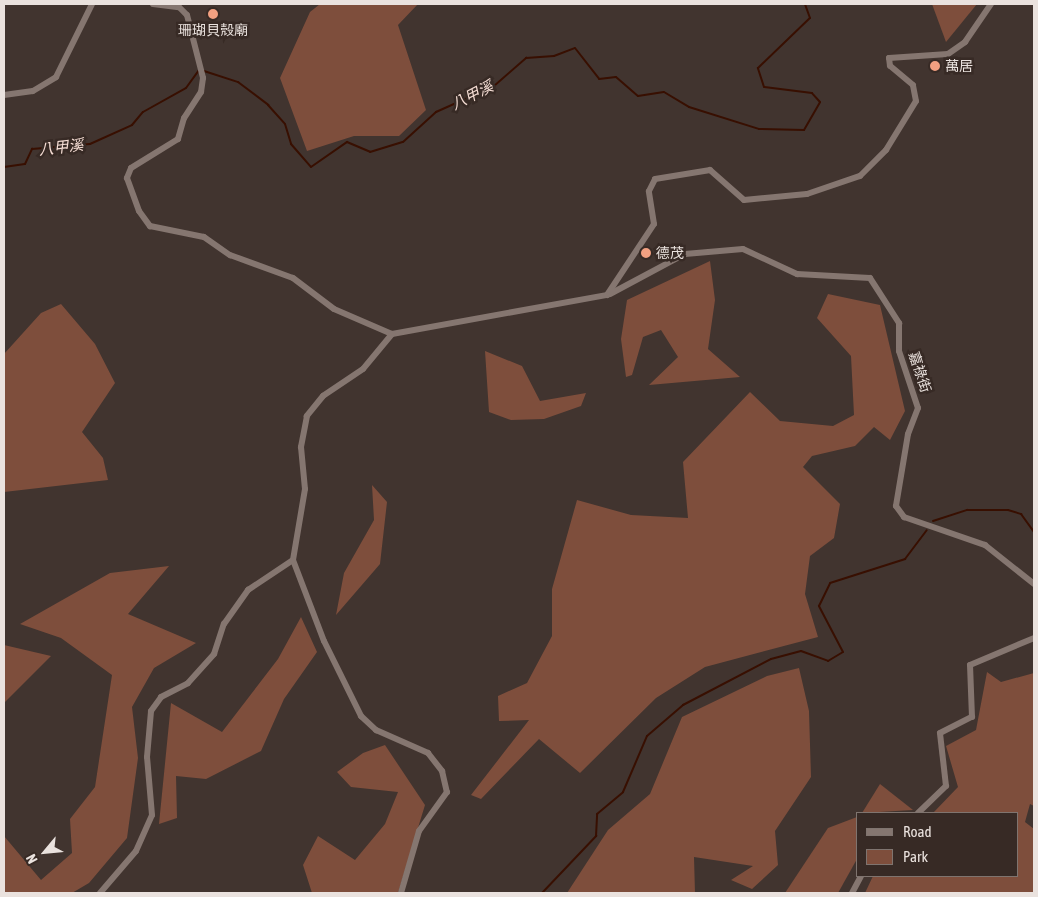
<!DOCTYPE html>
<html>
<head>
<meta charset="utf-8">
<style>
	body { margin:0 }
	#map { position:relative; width:1038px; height:897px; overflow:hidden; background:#41342f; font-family:"Asap Condensed","Noto Sans TC",sans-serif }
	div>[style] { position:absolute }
	.green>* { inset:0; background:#7e4e3c }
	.stream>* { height:2px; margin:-1px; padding:0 1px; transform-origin:1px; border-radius:1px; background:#380f01 }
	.minor>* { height:6px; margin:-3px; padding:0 3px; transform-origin:3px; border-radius:3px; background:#857670 }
	.dots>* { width:14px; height:14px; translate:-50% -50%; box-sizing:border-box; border:2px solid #372a25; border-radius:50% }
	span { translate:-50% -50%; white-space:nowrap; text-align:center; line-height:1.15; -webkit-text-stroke:5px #372a25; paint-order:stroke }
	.poi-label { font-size:14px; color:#eae2de }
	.left { translate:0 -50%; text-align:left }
	.street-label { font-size:14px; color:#eae2de }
	.water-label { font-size:15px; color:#f6ded5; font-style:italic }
	.frame { position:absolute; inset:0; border:5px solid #eae2de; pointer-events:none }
	.legend { position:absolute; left:856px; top:812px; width:162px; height:65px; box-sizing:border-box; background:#372a25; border:1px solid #7f746f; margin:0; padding:6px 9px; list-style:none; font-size:15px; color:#eae2de }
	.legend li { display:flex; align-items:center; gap:10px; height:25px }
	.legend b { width:25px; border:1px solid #7f746f }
	.north { position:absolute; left:20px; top:827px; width:50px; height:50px; -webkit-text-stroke:4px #372a25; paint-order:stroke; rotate:242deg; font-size:14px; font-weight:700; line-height:20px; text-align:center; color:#eae2de }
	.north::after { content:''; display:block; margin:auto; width:18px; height:22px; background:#eae2de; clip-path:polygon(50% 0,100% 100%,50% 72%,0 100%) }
</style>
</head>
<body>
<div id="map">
	<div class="green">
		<div style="clip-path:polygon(320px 4px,418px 4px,398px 25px,426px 110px,399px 136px,354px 136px,307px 151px,280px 78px,310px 12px)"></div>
		<div style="clip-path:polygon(932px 4px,977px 4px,946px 42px)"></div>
		<div style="clip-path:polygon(710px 261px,715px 300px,708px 349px,740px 377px,649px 385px,678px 357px,661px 330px,643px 337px,632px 375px,626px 377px,621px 339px,627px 300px)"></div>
		<div style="clip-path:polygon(828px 294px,880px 305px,905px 411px,890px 440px,874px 427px,855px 446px,812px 456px,803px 467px,840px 504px,834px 538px,810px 556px,805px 594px,818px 637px,705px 667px,656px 698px,580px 773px,539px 739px,481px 799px,471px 795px,529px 720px,499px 721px,498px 696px,527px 683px,552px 636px,552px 589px,577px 500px,631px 515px,688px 518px,683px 462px,750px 392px,780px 421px,833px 426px,854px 415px,851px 356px,817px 318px)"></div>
		<div style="clip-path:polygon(61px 304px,95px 344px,115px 383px,82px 432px,103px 458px,108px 480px,4px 492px,4px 354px,41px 313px)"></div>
		<div style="clip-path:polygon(485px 351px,522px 366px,540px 401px,586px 393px,581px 406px,544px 419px,511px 420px,489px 412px)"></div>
		<div style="clip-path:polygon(372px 485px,387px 502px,380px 564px,336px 615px,344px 573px,374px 520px)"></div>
		<div style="clip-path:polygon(169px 566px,128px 614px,196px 643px,154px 668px,132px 707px,138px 758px,127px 838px,89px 883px,72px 893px,4px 893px,4px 836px,41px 880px,72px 853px,70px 819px,95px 787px,112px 675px,61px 638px,20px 624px,110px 573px)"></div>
		<div style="clip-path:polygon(301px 617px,317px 652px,284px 699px,261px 751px,206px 779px,176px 776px,177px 818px,159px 824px,171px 703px,222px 732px,278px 659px)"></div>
		<div style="clip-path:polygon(4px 645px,51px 656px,4px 703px)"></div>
		<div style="clip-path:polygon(799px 668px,809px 711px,811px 777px,775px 831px,778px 865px,752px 889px,731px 880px,753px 866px,694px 857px,695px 893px,567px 893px,608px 830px,650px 794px,682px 717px,767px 676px)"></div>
		<div style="clip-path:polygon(987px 672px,1001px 682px,1034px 673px,1034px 806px,1030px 804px,1025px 822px,1034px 829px,1034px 893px,865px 893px,873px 876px,1017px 876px,1017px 813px,933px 813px,958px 787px,946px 746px,976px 730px)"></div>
		<div style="clip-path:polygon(385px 745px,425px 805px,398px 893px,312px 893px,303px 865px,318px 836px,355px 860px,385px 824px,398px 792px,351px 787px,337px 772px,363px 753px)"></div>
		<div style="clip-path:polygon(880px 784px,913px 810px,862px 813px)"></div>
		<div style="clip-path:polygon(857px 817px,857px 859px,838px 893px,785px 893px,828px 828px)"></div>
	</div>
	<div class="stream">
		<div style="left:204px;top:71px;width:36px;rotate:18deg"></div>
		<div style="left:238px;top:82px;width:38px;rotate:37deg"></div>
		<div style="left:268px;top:105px;width:25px;rotate:48deg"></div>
		<div style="left:285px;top:124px;width:21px;rotate:73deg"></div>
		<div style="left:291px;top:144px;width:30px;rotate:49deg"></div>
		<div style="left:311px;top:167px;width:44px;rotate:-34.8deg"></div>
		<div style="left:347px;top:142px;width:25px;rotate:23deg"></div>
		<div style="left:370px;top:152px;width:34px;rotate:-17deg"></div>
		<div style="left:403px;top:142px;width:45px;rotate:-42.3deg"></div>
		<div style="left:436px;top:112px;width:64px;rotate:-24.1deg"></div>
		<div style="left:494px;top:86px;width:43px;rotate:-41.2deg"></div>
		<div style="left:526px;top:58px;width:28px;rotate:-4deg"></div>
		<div style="left:554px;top:56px;width:22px;rotate:-21deg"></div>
		<div style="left:575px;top:48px;width:39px;rotate:52deg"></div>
		<div style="left:599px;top:79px;width:17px;rotate:-7deg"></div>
		<div style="left:616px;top:77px;width:29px;rotate:41deg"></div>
		<div style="left:638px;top:96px;width:26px;rotate:-9deg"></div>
		<div style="left:664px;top:92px;width:29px;rotate:31deg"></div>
		<div style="left:689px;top:107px;width:73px;rotate:17.4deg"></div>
		<div style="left:759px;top:129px;width:45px;rotate:1.3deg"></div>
		<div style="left:804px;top:130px;width:32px;rotate:-60deg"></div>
		<div style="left:820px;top:102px;width:12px;rotate:-132deg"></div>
		<div style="left:812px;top:93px;width:48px;rotate:-172.9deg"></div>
		<div style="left:764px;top:87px;width:20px;rotate:-108deg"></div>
		<div style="left:758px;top:68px;width:72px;rotate:-43.9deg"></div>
		<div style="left:810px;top:18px;width:15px;rotate:-110deg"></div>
		<div style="left:4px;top:167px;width:21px;rotate:-8deg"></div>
		<div style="left:25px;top:164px;width:17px;rotate:-65deg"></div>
		<div style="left:32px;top:149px;width:58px;rotate:-4.9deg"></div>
		<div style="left:90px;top:144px;width:46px;rotate:-24.3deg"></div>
		<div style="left:132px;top:125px;width:17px;rotate:-50deg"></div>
		<div style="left:143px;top:112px;width:49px;rotate:-29.2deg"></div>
		<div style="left:186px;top:88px;width:22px;rotate:-54deg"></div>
		<div style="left:933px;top:521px;width:36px;rotate:-18deg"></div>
		<div style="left:967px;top:510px;width:41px"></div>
		<div style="left:1008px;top:510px;width:14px;rotate:17deg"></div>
		<div style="left:1021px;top:514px;width:22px;rotate:54deg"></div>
		<div style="left:542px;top:893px;width:79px;rotate:-46.5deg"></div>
		<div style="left:596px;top:836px;width:22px;rotate:-87deg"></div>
		<div style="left:597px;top:814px;width:34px;rotate:-40deg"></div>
		<div style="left:623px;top:792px;width:61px;rotate:-66.8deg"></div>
		<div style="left:647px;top:736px;width:48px;rotate:-40.7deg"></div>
		<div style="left:683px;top:705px;width:99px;rotate:-27.6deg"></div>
		<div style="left:771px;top:659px;width:31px;rotate:-15deg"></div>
		<div style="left:801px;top:651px;width:29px;rotate:20deg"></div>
		<div style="left:828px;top:661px;width:17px;rotate:-31deg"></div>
		<div style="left:843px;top:652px;width:52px;rotate:-117.6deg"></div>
		<div style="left:819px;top:606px;width:25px;rotate:-64deg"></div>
		<div style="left:830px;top:583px;width:79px;rotate:-17.7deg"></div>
		<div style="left:905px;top:559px;width:36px;rotate:-53deg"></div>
	</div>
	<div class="minor">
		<div style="left:153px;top:4px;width:26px;rotate:7deg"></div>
		<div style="left:179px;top:7px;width:11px;rotate:45deg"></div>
		<div style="left:187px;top:15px;width:65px;rotate:75.7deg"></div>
		<div style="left:203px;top:78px;width:14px;rotate:98deg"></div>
		<div style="left:201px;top:92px;width:31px;rotate:123deg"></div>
		<div style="left:184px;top:118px;width:22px;rotate:106deg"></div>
		<div style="left:178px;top:139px;width:55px;rotate:148.3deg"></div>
		<div style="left:131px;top:168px;width:11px;rotate:112deg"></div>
		<div style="left:127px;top:178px;width:35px;rotate:70deg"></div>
		<div style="left:139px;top:211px;width:19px;rotate:54deg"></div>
		<div style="left:150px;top:226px;width:55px;rotate:11.5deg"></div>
		<div style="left:204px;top:237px;width:32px;rotate:35deg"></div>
		<div style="left:230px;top:255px;width:67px;rotate:20.1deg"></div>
		<div style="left:293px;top:278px;width:51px;rotate:37.1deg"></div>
		<div style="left:334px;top:309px;width:63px;rotate:23.3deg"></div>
		<div style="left:392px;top:334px;width:219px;rotate:-10.3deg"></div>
		<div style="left:607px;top:295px;width:85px;rotate:-56.5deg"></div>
		<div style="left:654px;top:224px;width:33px;rotate:-99deg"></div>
		<div style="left:649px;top:191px;width:13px;rotate:-63deg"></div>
		<div style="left:655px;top:179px;width:56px;rotate:-9.3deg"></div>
		<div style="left:710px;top:170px;width:45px;rotate:41.4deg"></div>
		<div style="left:744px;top:200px;width:63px;rotate:-5.4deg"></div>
		<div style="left:807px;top:194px;width:56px;rotate:-18.8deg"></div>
		<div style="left:860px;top:176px;width:37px;rotate:-45deg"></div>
		<div style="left:886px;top:150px;width:57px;rotate:-58.5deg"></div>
		<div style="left:916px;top:101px;width:16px;rotate:-101deg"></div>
		<div style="left:913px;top:85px;width:30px;rotate:-140deg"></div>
		<div style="left:890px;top:66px;width:8px;rotate:-97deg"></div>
		<div style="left:889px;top:58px;width:59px;rotate:-3.9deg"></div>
		<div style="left:948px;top:54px;width:21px;rotate:-35deg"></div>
		<div style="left:965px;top:42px;width:46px;rotate:-55.6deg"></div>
		<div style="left:4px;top:95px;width:29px;rotate:-8deg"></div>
		<div style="left:33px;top:91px;width:27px;rotate:-31deg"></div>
		<div style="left:56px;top:77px;width:81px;rotate:-63.7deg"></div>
		<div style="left:610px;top:294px;width:85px;rotate:-28.1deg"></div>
		<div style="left:685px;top:254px;width:58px;rotate:-4.9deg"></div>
		<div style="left:743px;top:249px;width:60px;rotate:24.8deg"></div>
		<div style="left:797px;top:274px;width:73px;rotate:3.1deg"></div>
		<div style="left:870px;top:278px;width:54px;rotate:57.2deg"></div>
		<div style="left:899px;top:323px;width:28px;rotate:90deg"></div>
		<div style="left:899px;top:351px;width:60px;rotate:71.6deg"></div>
		<div style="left:918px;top:408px;width:28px;rotate:111deg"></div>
		<div style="left:908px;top:434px;width:73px;rotate:99.5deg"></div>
		<div style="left:896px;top:506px;width:14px;rotate:54deg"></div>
		<div style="left:904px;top:517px;width:86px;rotate:19.1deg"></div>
		<div style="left:985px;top:545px;width:63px;rotate:38.5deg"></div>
		<div style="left:392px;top:334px;width:45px;rotate:129.6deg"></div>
		<div style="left:363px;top:369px;width:48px;rotate:146deg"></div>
		<div style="left:323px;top:396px;width:26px;rotate:129deg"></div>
		<div style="left:307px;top:416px;width:32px;rotate:101deg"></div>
		<div style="left:301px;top:447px;width:42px;rotate:84.6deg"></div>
		<div style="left:305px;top:489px;width:72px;rotate:99.6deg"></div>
		<div style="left:293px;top:560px;width:87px;rotate:69.1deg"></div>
		<div style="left:324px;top:641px;width:84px;rotate:63.7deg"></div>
		<div style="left:361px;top:716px;width:21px;rotate:43deg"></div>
		<div style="left:376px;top:730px;width:57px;rotate:23.9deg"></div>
		<div style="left:428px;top:753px;width:23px;rotate:52deg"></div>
		<div style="left:442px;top:771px;width:22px;rotate:77deg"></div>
		<div style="left:447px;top:792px;width:48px;rotate:125.7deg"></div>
		<div style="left:419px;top:831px;width:65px;rotate:106.2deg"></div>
		<div style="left:918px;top:813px;width:39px;rotate:-44deg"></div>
		<div style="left:946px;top:786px;width:53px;rotate:-96.5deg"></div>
		<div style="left:940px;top:733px;width:36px;rotate:-27deg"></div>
		<div style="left:972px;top:717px;width:52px;rotate:-92.2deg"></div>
		<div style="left:970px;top:665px;width:69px;rotate:-22.9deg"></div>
		<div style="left:100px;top:893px;width:55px;rotate:-49.4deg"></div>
		<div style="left:136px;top:851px;width:39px;rotate:-66deg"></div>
		<div style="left:152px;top:815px;width:58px;rotate:-94.9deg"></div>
		<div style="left:147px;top:757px;width:46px;rotate:-85deg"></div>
		<div style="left:151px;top:711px;width:17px;rotate:-54deg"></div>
		<div style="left:161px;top:697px;width:30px;rotate:-27deg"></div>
		<div style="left:188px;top:683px;width:39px;rotate:-48deg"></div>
		<div style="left:214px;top:654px;width:32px;rotate:-72deg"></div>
		<div style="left:224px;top:624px;width:42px;rotate:-54.8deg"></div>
		<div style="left:248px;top:590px;width:54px;rotate:-33.7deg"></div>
		<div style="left:852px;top:893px;width:19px;rotate:-62deg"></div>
	</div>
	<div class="dots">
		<div style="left:213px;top:14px;background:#f2a081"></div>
		<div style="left:935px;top:66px;background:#f2a081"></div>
		<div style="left:646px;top:253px;background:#f2a081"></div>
	</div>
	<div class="poi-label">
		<span style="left:213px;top:30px">珊瑚貝殼廟</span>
		<span class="left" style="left:945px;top:66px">萬居</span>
		<span class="left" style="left:656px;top:253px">德茂</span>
	</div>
	<div class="street-label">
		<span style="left:920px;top:372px;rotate:72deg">嘉祿街</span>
	</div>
	<div class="water-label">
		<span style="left:472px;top:95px;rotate:-27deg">八甲溪</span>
		<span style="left:61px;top:147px;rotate:-7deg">八甲溪</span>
	</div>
	<div class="frame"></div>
	<ul class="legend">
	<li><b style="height:6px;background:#857670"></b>Road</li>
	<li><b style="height:14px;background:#7e4e3c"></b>Park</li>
	</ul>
	<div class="north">N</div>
</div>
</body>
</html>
